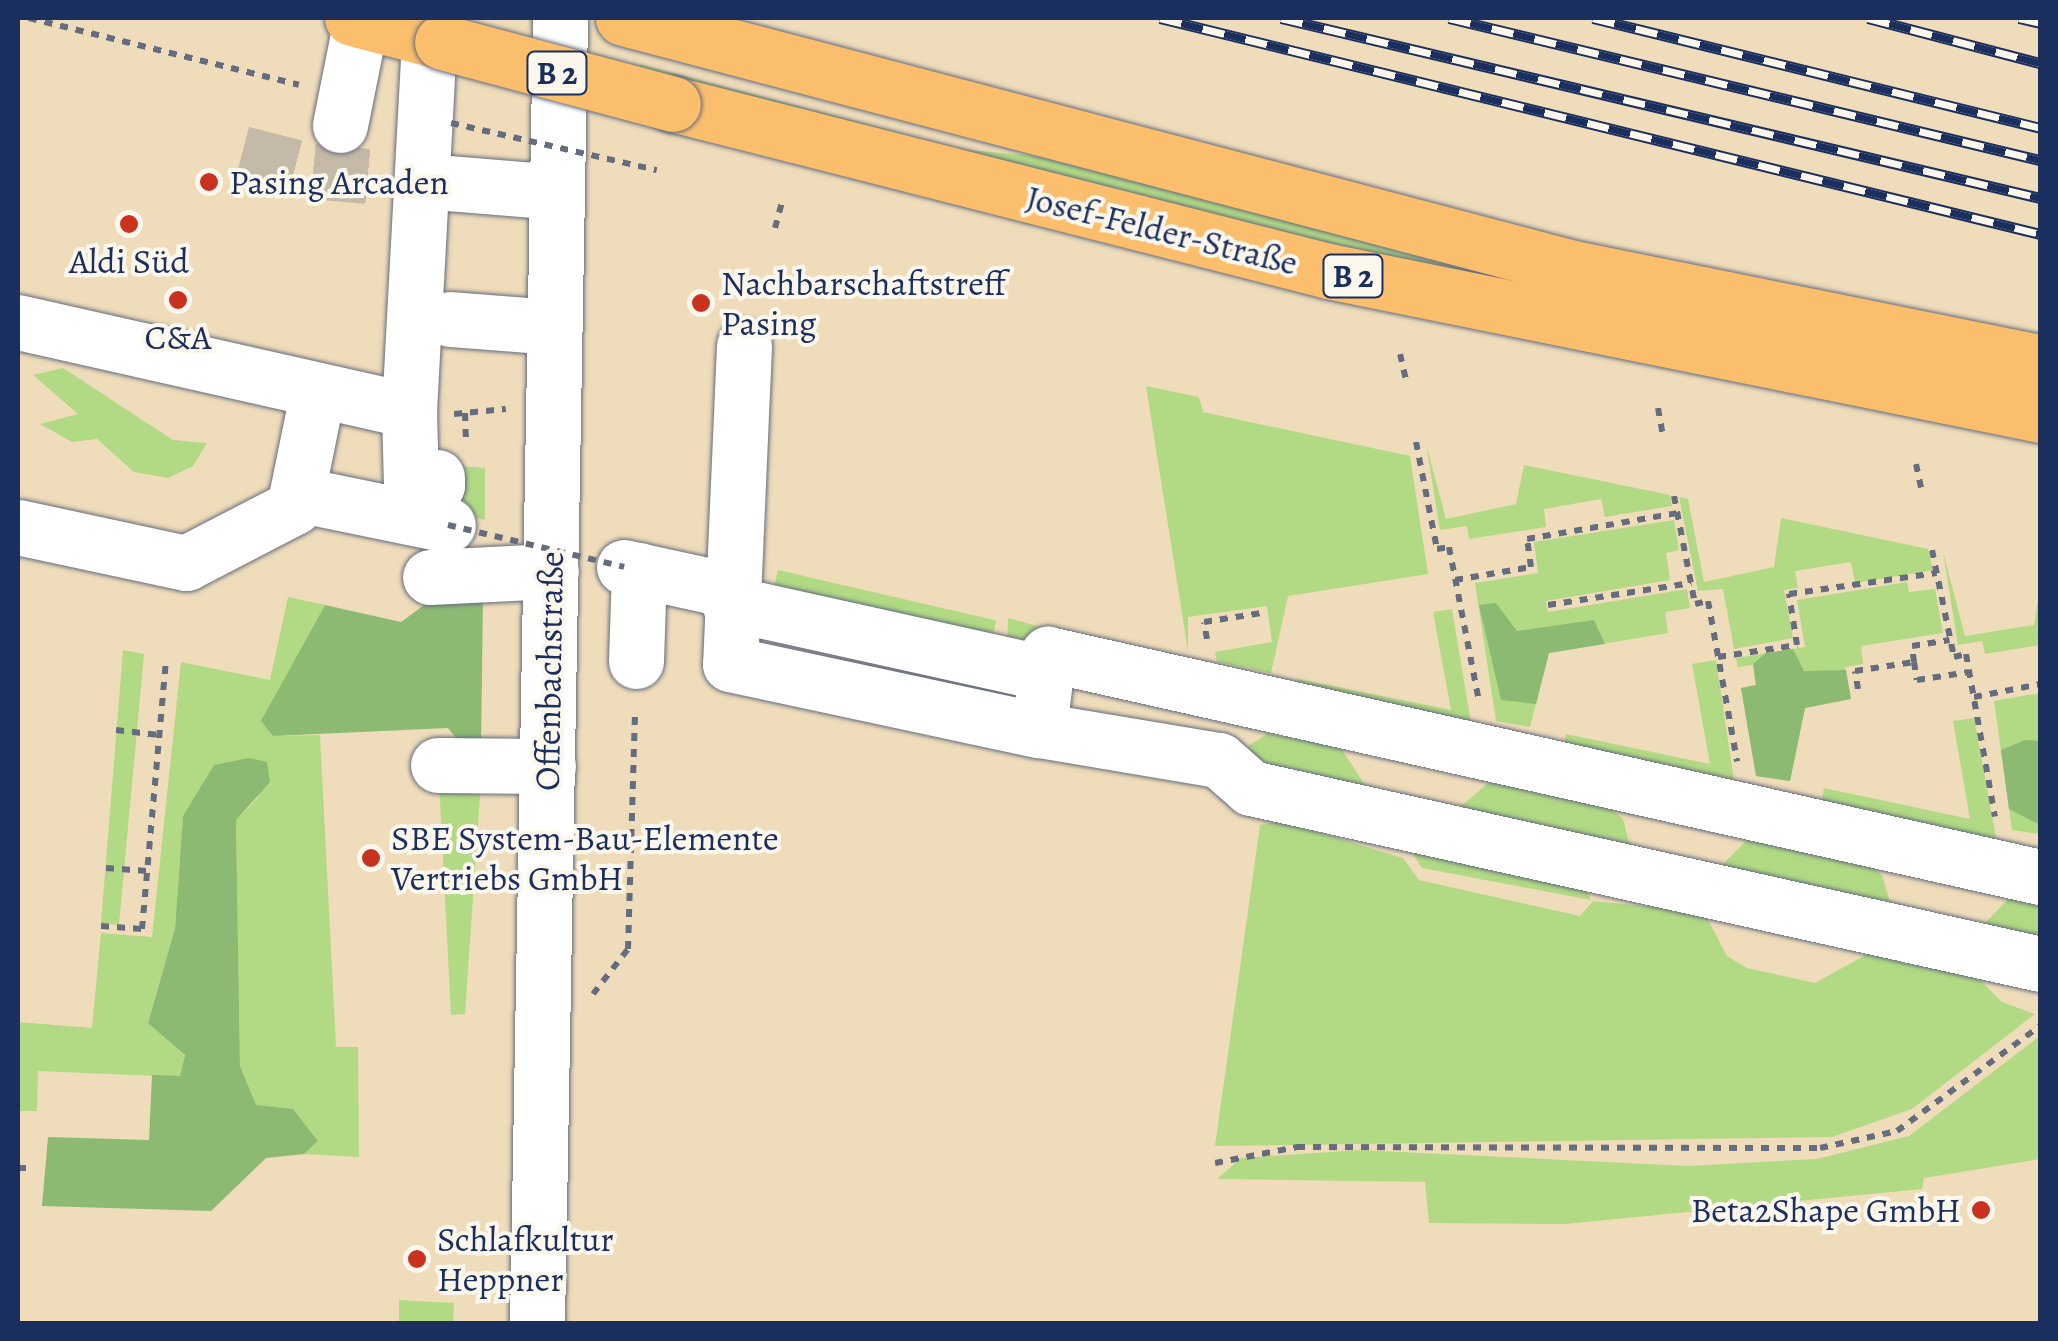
<!DOCTYPE html>
<html>
<head>
<meta charset="utf-8">
<style>
	body { margin:0 }
	#map { position:relative; width:2058px; height:1341px; overflow:hidden; background:#efdcba; font-family:Alegreya,serif }
	div>[style] { position:absolute }
	.green>* { inset:0; background:#b2da84; transform-origin:0 0 }
	.forest>* { inset:0; background:#8dba72 }
	.minor-tunnel>* { height:55px; margin-top:-27.5px; transform-origin:0; background:repeating-linear-gradient(90deg,#c5b9a8 0 55px,transparent 0 83px) }
	.path>* { height:6px; margin-top:-3px; transform-origin:0; background:repeating-linear-gradient(90deg,#656c7e 0 8px,transparent 0 16px) }
	.roads { filter:drop-shadow(0 0 2px #656c7e) drop-shadow(0 0 2px #656c7e) }
	.minor>* { height:55px; margin:-27.5px; padding:0 27.5px; transform-origin:27.5px; border-radius:27.5px; background:#fff }
	.major>* { height:55px; margin:-27.5px; padding:0 27.5px; transform-origin:27.5px; border-radius:27.5px; background:#fabe6d }
	.rail>* { height:11px; margin-top:-5.5px; transform-origin:0; background:repeating-linear-gradient(90deg,#fbf7ec 0 22px,#1b2f5e 0 44px); box-sizing:border-box; border-block:2px solid #1b2f5e }
	.path-bridge>* { height:6px; margin-top:-3px; transform-origin:0; background:repeating-linear-gradient(90deg,#656c7e 0 8px,transparent 0 16px) }
	.bridges { filter:drop-shadow(0 0 2px #656c7e) drop-shadow(0 0 2px #656c7e) }
	.major-bridge>* { height:55px; margin:-27.5px; padding:0 27.5px; transform-origin:27.5px; border-radius:27.5px; background:#fabe6d }
	.dots>* { width:28px; height:28px; translate:-50% -50%; box-sizing:border-box; border:5px solid #fbf7ec; border-radius:50% }
	span { translate:-50% -50%; white-space:nowrap; text-align:center; line-height:1.15; -webkit-text-stroke:8px #fbf7ec; paint-order:stroke }
	.shield-label span { padding:2px 8px; background:#fbf7ec; border:2px solid; border-radius:8px; -webkit-text-stroke-width:0 }
	.shield-label { font-size:32px; color:#1b2f5e; font-weight:700 }
	.poi-label { font-size:35px; color:#1b2f5e }
	.left { translate:0 -50%; text-align:left }
	.right { translate:-100% -50%; text-align:right }
	.street-label { font-size:35px; color:#1b2f5e }
	.frame { position:absolute; inset:0; border:20px solid #1b2f5e; pointer-events:none }
</style>
</head>
<body>
<div id="map">
	<div class="green">
		<div style="clip-path:polygon(640px 64px,960px 149px,1056px 158px,1555px 286px,1387px 263px,640px 73px)"></div>
		<div style="clip-path:polygon(63px 368px,173px 440px,207px 443px,193px 466px,168px 478px,134px 472px,97px 439px,72px 442px,40px 424px,78px 414px,33px 375px)"></div>
		<div style="clip-path:polygon(1146px 386px,1199px 397px,1203px 412px,1410px 456px,1428px 574px,1288px 596px,1271px 673px,1217px 662px,1215px 652px,1272px 642px,1267px 606px,1188px 617px,1188px 651px)"></div>
		<div style="clip-path:polygon(1426px 444px,1446px 519px,1516px 504px,1524px 465px,1670px 495px,1672px 506px,1605px 517px,1601px 499px,1544px 509px,1546px 527px,1469px 539px,1467px 526px,1440px 530px)"></div>
		<div style="clip-path:polygon(445px 465px,485px 468px,485px 520px,446px 511px)"></div>
		<div style="clip-path:polygon(1679px 497px,1688px 499px,1704px 582px,1774px 567px,1781px 518px,1928px 549px,1933px 570px,1855px 583px,1851px 562px,1795px 571px,1798px 588px,1784px 590px,1793px 638px,1734px 649px,1723px 589px,1698px 591px)"></div>
		<div style="clip-path:polygon(1674px 520px,1679px 550px,1666px 553px,1670px 580px,1546px 601px,1548px 612px,1687px 589px,1690px 608px,1665px 612px,1668px 633px,1549px 653px,1530px 727px,1496px 721px,1475px 583px,1538px 573px,1534px 542px)"></div>
		<div style="clip-path:polygon(1943px 552px,1965px 636px,2034px 625px,2040px 588px,2040px 645px,1985px 654px,1982px 641px,1958px 645px)"></div>
		<div style="left:778px;top:570px;width:224px;height:40px;rotate:13deg"></div>
		<div style="clip-path:polygon(1907px 582px,1909px 592px,1935px 589px,1943px 633px,1861px 646px,1863px 664px,1845px 667px,1851px 699px,1805px 708px,1790px 781px,1756px 776px,1741px 688px,1756px 685px,1753px 665px,1738px 667px,1736px 658px,1805px 647px,1797px 600px)"></div>
		<div style="clip-path:polygon(288px 597px,325px 605px,262px 721px,273px 736px,320px 735px,336px 1047px,358px 1047px,359px 1157px,304px 1154px,318px 1141px,293px 1109px,256px 1106px,240px 1066px,236px 820px,259px 796px,183px 816px,175px 928px,148px 1022px,185px 1055px,180px 1077px,38px 1071px,37px 1111px,18px 1111px,18px 1022px,92px 1028px,101px 933px,152px 937px,181px 662px,270px 680px)"></div>
		<div style="clip-path:polygon(1452px 609px,1472px 729px,1295px 692px,1298px 679px,1451px 710px,1433px 612px)"></div>
		<div style="clip-path:polygon(1008px 618px,1049px 629px,1007px 652px)"></div>
		<div style="clip-path:polygon(123px 650px,144px 654px,119px 925px,101px 923px)"></div>
		<div style="clip-path:polygon(1716px 660px,1735px 787px,1564px 750px,1566px 734px,1710px 764px,1692px 664px)"></div>
		<div style="clip-path:polygon(2040px 693px,2040px 834px,2012px 830px,1994px 701px)"></div>
		<div style="clip-path:polygon(1974px 718px,1997px 843px,1821px 806px,1824px 788px,1970px 819px,1953px 721px)"></div>
		<div style="clip-path:polygon(1268px 733px,1341px 748px,1366px 787px,1233px 756px)"></div>
		<div style="clip-path:polygon(439px 781px,481px 781px,465px 1014px,451px 1015px)"></div>
		<div style="clip-path:polygon(1489px 782px,1606px 805px,1623px 819px,1630px 846px,1459px 808px)"></div>
		<div style="clip-path:polygon(1281px 821px,1403px 858px,1419px 880px,1580px 916px,1593px 901px,1704px 912px,1727px 956px,1747px 968px,1815px 983px,1869px 953px,1976px 976px,2002px 1002px,2035px 1014px,1912px 1109px,1832px 1137px,1215px 1146px,1260px 825px)"></div>
		<div style="clip-path:polygon(1749px 838px,1865px 861px,1882px 875px,1890px 902px,1719px 868px)"></div>
		<div style="clip-path:polygon(1406px 843px,1581px 878px,1591px 900px,1422px 868px)"></div>
		<div style="clip-path:polygon(2012px 895px,2040px 900px,2040px 942px,1983px 925px)"></div>
		<div style="clip-path:polygon(2040px 1036px,2040px 1159px,1924px 1178px,1922px 1189px,1565px 1224px,1429px 1223px,1425px 1182px,1217px 1179px,1241px 1158px,1359px 1150px,1688px 1166px,1817px 1159px,1909px 1136px)"></div>
		<div style="clip-path:polygon(399px 1300px,454px 1303px,453px 1322px,399px 1323px)"></div>
	</div>
	<div class="forest">
		<div style="clip-path:polygon(483px 598px,481px 748px,465px 749px,448px 728px,273px 736px,261px 721px,325px 605px,401px 622px,431px 600px)"></div>
		<div style="clip-path:polygon(1496px 603px,1517px 631px,1594px 620px,1605px 644px,1549px 653px,1536px 704px,1501px 700px,1479px 605px)"></div>
		<div style="clip-path:polygon(1793px 649px,1804px 671px,1846px 670px,1851px 699px,1805px 708px,1790px 781px,1756px 776px,1741px 688px,1756px 685px,1753px 664px,1766px 653px)"></div>
		<div style="clip-path:polygon(2025px 740px,2040px 741px,2040px 825px,2009px 809px,2001px 750px)"></div>
		<div style="clip-path:polygon(249px 758px,267px 762px,270px 782px,236px 820px,240px 1066px,256px 1105px,293px 1109px,318px 1141px,304px 1154px,266px 1158px,211px 1211px,42px 1206px,48px 1137px,149px 1140px,152px 1075px,180px 1076px,185px 1055px,148px 1023px,175px 928px,183px 816px,214px 765px)"></div>
	</div>
	<div class="minor-tunnel">
		<div style="left:242px;top:153px;width:73px;rotate:14.2deg"></div>
		<div style="left:313px;top:171px;width:136px;rotate:5.1deg"></div>
	</div>
	<div class="path">
		<div style="left:29px;top:18px;width:278px;rotate:13.9deg"></div>
		<div style="left:775px;top:228px;width:27px;rotate:-75deg"></div>
		<div style="left:1400px;top:354px;width:28px;rotate:77deg"></div>
		<div style="left:1658px;top:408px;width:27px;rotate:80deg"></div>
		<div style="left:465px;top:413px;width:24px;rotate:88deg"></div>
		<div style="left:454px;top:414px;width:52px;rotate:-5.5deg"></div>
		<div style="left:1416px;top:442px;width:109px;rotate:78.9deg"></div>
		<div style="left:1437px;top:549px;width:12px;rotate:-9deg"></div>
		<div style="left:1449px;top:547px;width:158px;rotate:79deg"></div>
		<div style="left:1916px;top:464px;width:25px;rotate:78deg"></div>
		<div style="left:1674px;top:496px;width:110px;rotate:79deg"></div>
		<div style="left:1695px;top:604px;width:13px;rotate:-13deg"></div>
		<div style="left:1708px;top:601px;width:163px;rotate:79.7deg"></div>
		<div style="left:1932px;top:550px;width:109px;rotate:78.4deg"></div>
		<div style="left:1954px;top:657px;width:12px;rotate:-14deg"></div>
		<div style="left:1966px;top:654px;width:165px;rotate:79.9deg"></div>
		<div style="left:1455px;top:580px;width:77px;rotate:-9.7deg"></div>
		<div style="left:1531px;top:567px;width:28px;rotate:-98deg"></div>
		<div style="left:1527px;top:539px;width:152px;rotate:-9.8deg"></div>
		<div style="left:1548px;top:605px;width:145px;rotate:-8.7deg"></div>
		<div style="left:1207px;top:639px;width:17px;rotate:-100deg"></div>
		<div style="left:1204px;top:622px;width:58px;rotate:-9deg"></div>
		<div style="left:1718px;top:657px;width:80px;rotate:-8.6deg"></div>
		<div style="left:1797px;top:645px;width:52px;rotate:-98.9deg"></div>
		<div style="left:1789px;top:594px;width:149px;rotate:-8.1deg"></div>
		<div style="left:1914px;top:662px;width:18px;rotate:81deg"></div>
		<div style="left:1917px;top:680px;width:53px;rotate:-8.7deg"></div>
		<div style="left:1858px;top:689px;width:18px;rotate:-99deg"></div>
		<div style="left:1855px;top:671px;width:60px;rotate:-8.7deg"></div>
		<div style="left:1914px;top:662px;width:16px;rotate:-97deg"></div>
		<div style="left:1912px;top:646px;width:38px;rotate:-9deg"></div>
		<div style="left:1974px;top:697px;width:67px;rotate:-11.1deg"></div>
		<div style="left:116px;top:730px;width:43px;rotate:6.6deg"></div>
		<div style="left:106px;top:868px;width:41px;rotate:4.2deg"></div>
		<div style="left:101px;top:926px;width:41px;rotate:4.2deg"></div>
		<div style="left:142px;top:929px;width:270px;rotate:-84.9deg"></div>
		<div style="left:593px;top:994px;width:57px;rotate:-52.1deg"></div>
		<div style="left:628px;top:949px;width:240px;rotate:-88.3deg"></div>
		<div style="left:1215px;top:1163px;width:84px;rotate:-11deg"></div>
		<div style="left:1297px;top:1147px;width:523px;rotate:0.11deg"></div>
		<div style="left:1820px;top:1148px;width:79px;rotate:-12.4deg"></div>
		<div style="left:1897px;top:1131px;width:177px;rotate:-36.3deg"></div>
		<div style="left:18px;top:1168px;width:15px"></div>
	</div>
	<div class="roads">
		<div class="minor">
			<div style="left:340px;top:125px;width:107px;rotate:-78.7deg"></div>
			<div style="left:448px;top:183px;width:109px;rotate:4.7deg"></div>
			<div style="left:450px;top:319px;width:104px;rotate:4.4deg"></div>
			<div style="left:18px;top:322px;width:401px;rotate:12.7deg"></div>
			<div style="left:409px;top:410px;width:373px;rotate:-86.9deg"></div>
			<div style="left:744px;top:346px;width:318px;rotate:92.5deg"></div>
			<div style="left:730px;top:664px;width:316px;rotate:12.1deg"></div>
			<div style="left:1039px;top:730px;width:77px;rotate:-83.2deg"></div>
			<div style="left:1048px;top:654px;width:1017px;rotate:12.67deg"></div>
			<div style="left:409px;top:410px;width:76px;rotate:88.5deg"></div>
			<div style="left:411px;top:486px;width:26px;rotate:-2deg"></div>
			<div style="left:437px;top:485px;width:8px;rotate:-90deg"></div>
			<div style="left:297px;top:494px;width:154px;rotate:11.6deg"></div>
			<div style="left:18px;top:527px;width:172px;rotate:12.1deg"></div>
			<div style="left:186px;top:563px;width:122px;rotate:-27.4deg"></div>
			<div style="left:294px;top:507px;width:119px;rotate:-78.4deg"></div>
			<div style="left:624px;top:567px;width:107px;rotate:12.4deg"></div>
			<div style="left:430px;top:577px;width:121px;rotate:-2.8deg"></div>
			<div style="left:729px;top:603px;width:324px;rotate:12.5deg"></div>
			<div style="left:636px;top:661px;width:91px;rotate:-88.1deg"></div>
			<div style="left:1039px;top:730px;width:182px;rotate:9.5deg"></div>
			<div style="left:1219px;top:760px;width:43px;rotate:41.2deg"></div>
			<div style="left:1251px;top:788px;width:808px;rotate:12.57deg"></div>
			<div style="left:438px;top:765px;width:110px;rotate:0.5deg"></div>
			<div style="left:537px;top:1324px;width:1306px;rotate:-88.99deg"></div>
		</div>
		<div class="major">
			<div style="left:352px;top:18px;width:93px;rotate:14.9deg"></div>
			<div style="left:623px;top:18px;width:982px;rotate:14.74deg"></div>
			<div style="left:1573px;top:268px;width:476px;rotate:11.4deg"></div>
			<div style="left:673px;top:104px;width:676px;rotate:14.3deg"></div>
			<div style="left:1328px;top:271px;width:726px;rotate:11.43deg"></div>
		</div>
	</div>
	<div class="rail">
		<div style="left:1160px;top:18px;width:906px;rotate:13.79deg"></div>
		<div style="left:1281px;top:18px;width:780px;rotate:13.34deg"></div>
		<div style="left:1449px;top:18px;width:608px;rotate:13.51deg"></div>
		<div style="left:1593px;top:18px;width:460px;rotate:13.8deg"></div>
		<div style="left:1868px;top:18px;width:178px;rotate:14.7deg"></div>
		<div style="left:2019px;top:18px;width:22px;rotate:13deg"></div>
	</div>
	<div class="path-bridge">
		<div style="left:451px;top:123px;width:211px;rotate:12.9deg"></div>
		<div style="left:448px;top:525px;width:181px;rotate:13.4deg"></div>
	</div>
	<div class="bridges">
		<div class="major-bridge">
			<div style="left:442px;top:42px;width:239px;rotate:15deg"></div>
		</div>
	</div>
	<div class="dots">
		<div style="left:209px;top:182px;background:#c8321e"></div>
		<div style="left:129px;top:224px;background:#c8321e"></div>
		<div style="left:178px;top:300px;background:#c8321e"></div>
		<div style="left:701px;top:303px;background:#c8321e"></div>
		<div style="left:371px;top:858px;background:#c8321e"></div>
		<div style="left:1981px;top:1210px;background:#c8321e"></div>
		<div style="left:417px;top:1259px;background:#c8321e"></div>
	</div>
	<div class="shield-label">
		<span style="left:557px;top:73px">B 2</span>
		<span style="left:1353px;top:276px">B 2</span>
	</div>
	<div class="poi-label">
		<span class="left" style="left:229px;top:182px">Pasing Arcaden</span>
		<span style="left:129px;top:261px">Aldi Süd</span>
		<span class="left" style="left:721px;top:303px">Nachbarschaftstreff<br>Pasing</span>
		<span style="left:178px;top:337px">C&amp;A</span>
		<span class="left" style="left:391px;top:858px">SBE System-Bau-Elemente<br>Vertriebs GmbH</span>
		<span class="right" style="left:1961px;top:1210px">Beta2Shape GmbH</span>
		<span class="left" style="left:437px;top:1259px">Schlafkultur<br>Heppner</span>
	</div>
	<div class="street-label">
		<span style="left:1162px;top:230px;rotate:14deg">Josef-Felder-Straße</span>
		<span style="left:549px;top:671px;rotate:-89deg">Offenbachstraße</span>
	</div>
	<div class="frame"></div>
</div>
</body>
</html>
